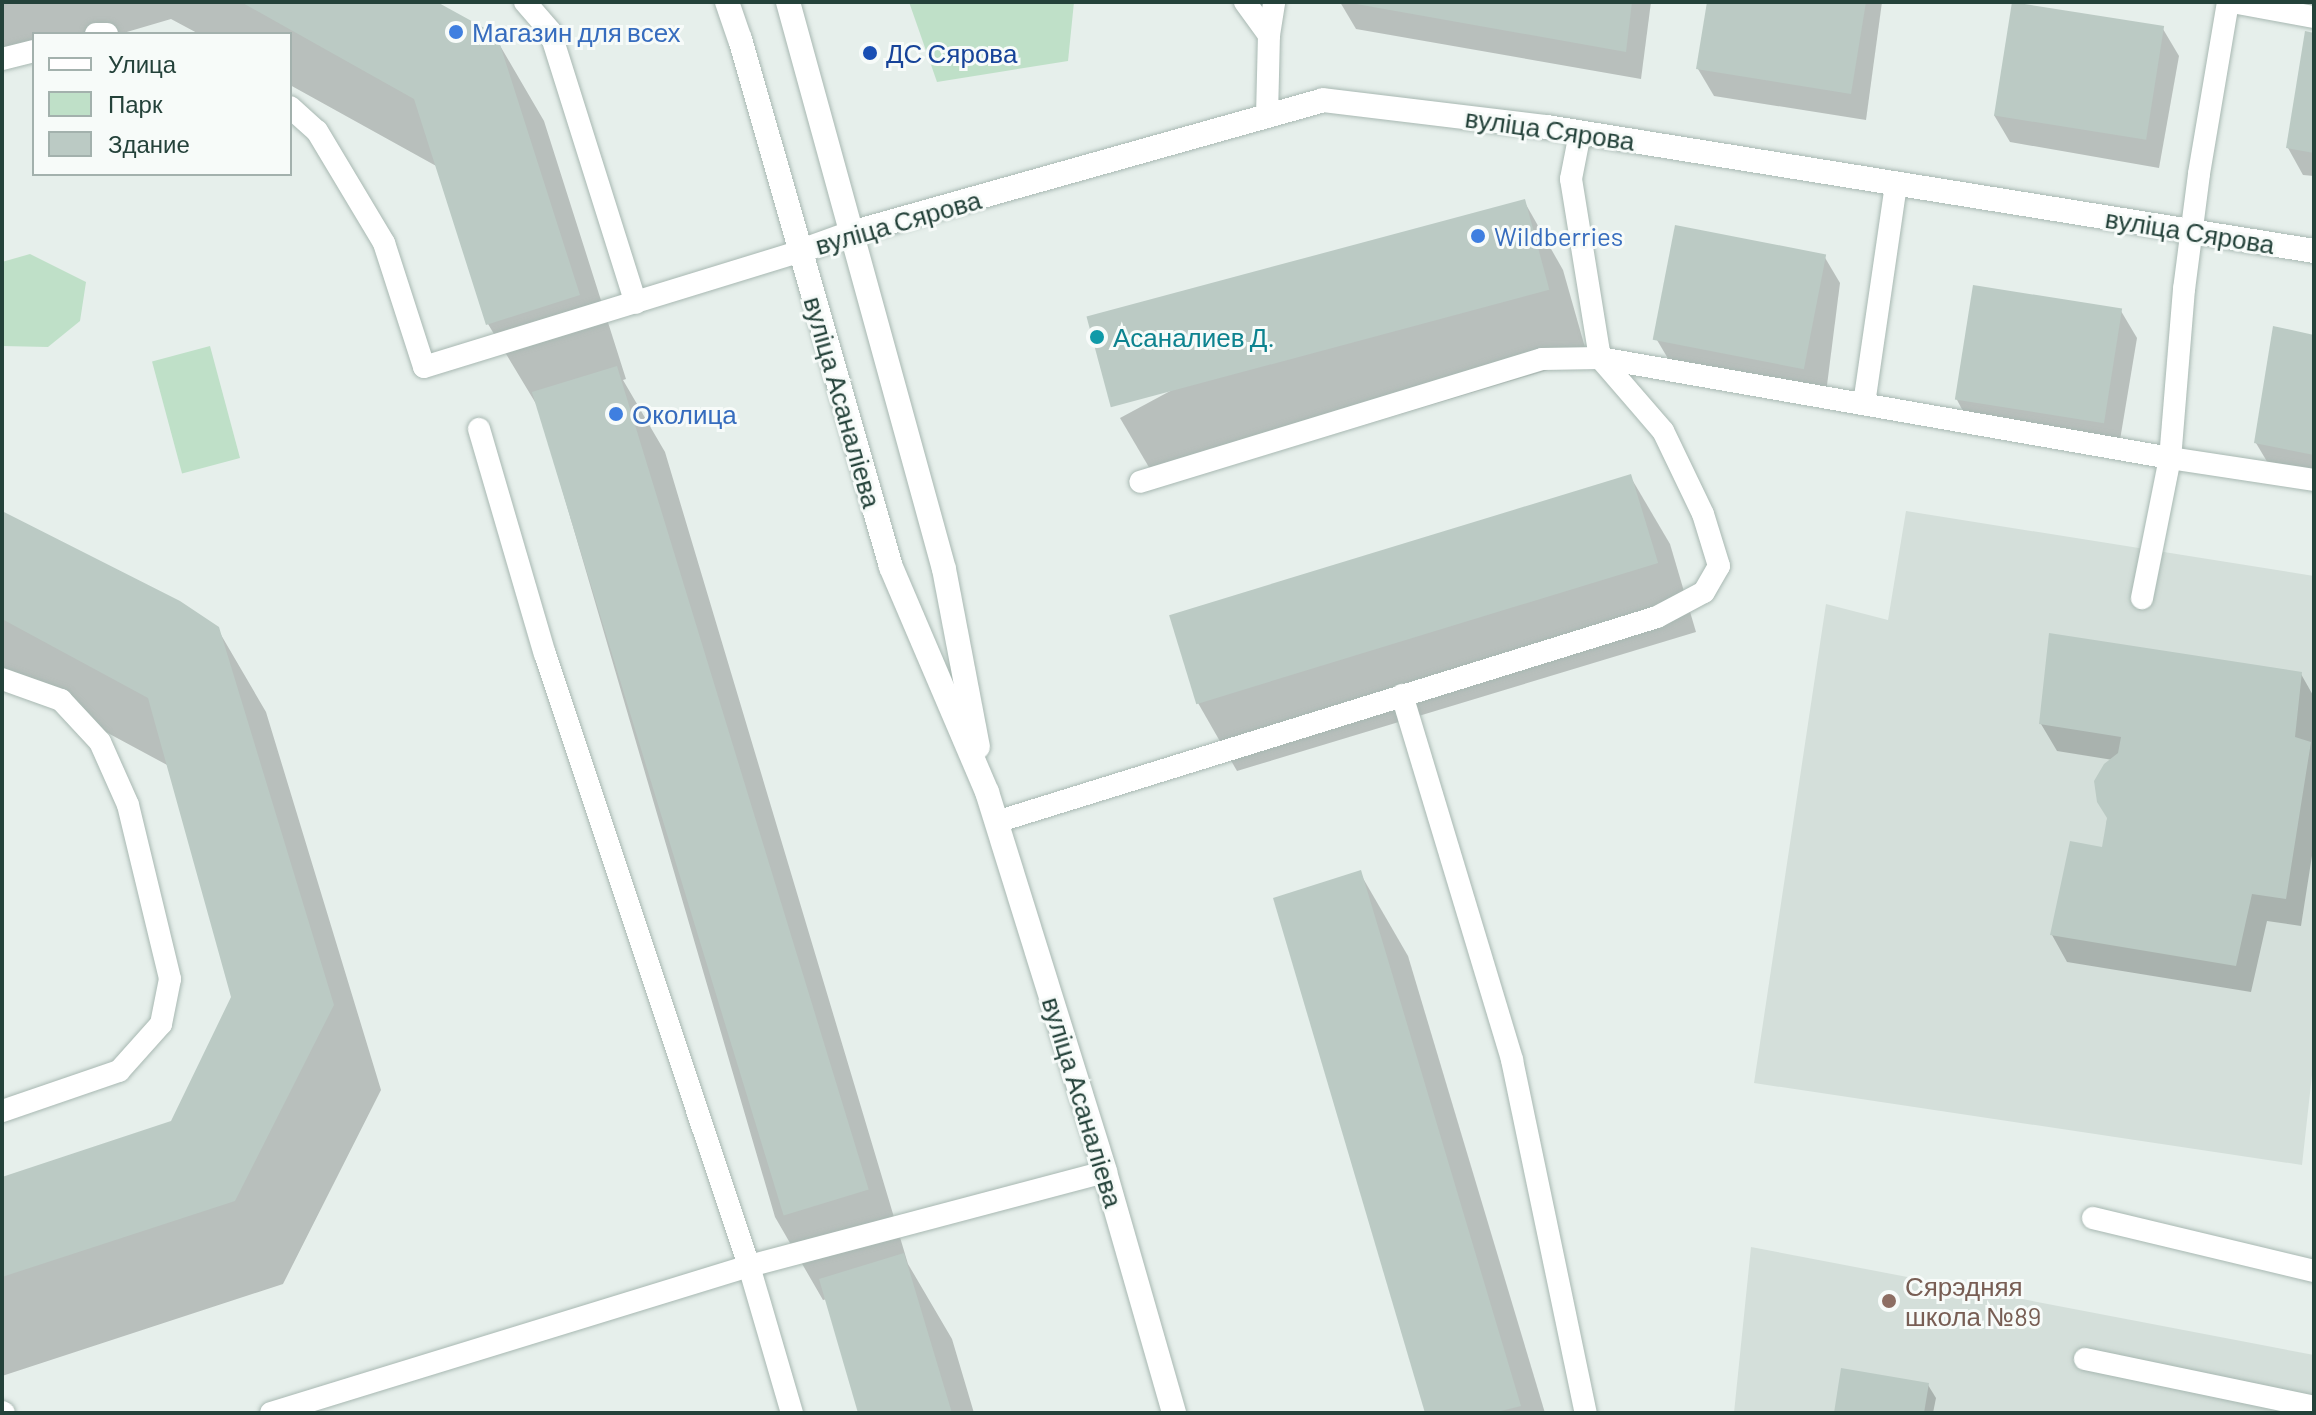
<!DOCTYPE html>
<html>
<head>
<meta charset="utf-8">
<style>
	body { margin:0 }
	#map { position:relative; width:2316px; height:1415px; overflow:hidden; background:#e6efeb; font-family:Barlow,sans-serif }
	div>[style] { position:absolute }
	.built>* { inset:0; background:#d4dfda }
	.green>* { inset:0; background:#bfe0c8; transform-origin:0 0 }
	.shadow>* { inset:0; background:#0003 }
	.building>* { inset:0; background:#bbcac4; transform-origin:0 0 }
	.roads { filter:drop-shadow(0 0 2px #a8b8b2) drop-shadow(0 0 2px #a8b8b2) }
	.lane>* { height:22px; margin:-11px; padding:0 11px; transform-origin:11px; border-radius:11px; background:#fff }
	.secondary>* { height:24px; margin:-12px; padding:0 12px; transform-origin:12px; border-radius:12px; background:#fff }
	.dots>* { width:22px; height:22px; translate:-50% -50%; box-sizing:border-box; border:4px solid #f7fbf9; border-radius:50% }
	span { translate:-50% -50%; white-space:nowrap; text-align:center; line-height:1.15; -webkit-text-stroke:6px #f7fbf9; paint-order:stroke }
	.shop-label { font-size:26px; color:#366cbe }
	.left { translate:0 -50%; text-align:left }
	.transit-label { font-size:26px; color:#164399 }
	.street-label { font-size:26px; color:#24423a }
	.culture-label { font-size:26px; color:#0d838f }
	.education-label { font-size:26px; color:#785e54 }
	.frame { position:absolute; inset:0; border:4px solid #24423a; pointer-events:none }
	.legend { position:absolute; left:32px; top:32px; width:260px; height:144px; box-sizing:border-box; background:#f7fbf9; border:2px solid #a3b1ad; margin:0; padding:10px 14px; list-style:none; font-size:24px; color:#24423a }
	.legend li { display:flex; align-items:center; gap:16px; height:40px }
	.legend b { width:40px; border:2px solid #a3b1ad }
</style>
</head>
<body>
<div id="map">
	<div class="built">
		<div style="clip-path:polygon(1906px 511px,2314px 576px,2314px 1057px,2302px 1165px,1754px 1083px,1826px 604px,1888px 620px)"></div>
		<div style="clip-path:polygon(1751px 1247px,2314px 1355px,2314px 1413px,1734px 1413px)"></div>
	</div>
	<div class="green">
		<div style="clip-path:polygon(909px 2px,1074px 2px,1068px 61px,937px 82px)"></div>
		<div style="clip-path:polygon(30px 254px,86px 282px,80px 321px,48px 347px,2px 346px,2px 262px)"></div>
		<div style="left:210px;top:346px;width:116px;height:60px;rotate:75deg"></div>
	</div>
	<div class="shadow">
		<div style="clip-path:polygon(2px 2px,433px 2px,495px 37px,544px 121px,626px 379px,623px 380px,665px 452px,908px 1264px,952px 1339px,974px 1413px,860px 1413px,827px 1299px,823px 1300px,775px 1217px,538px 407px,488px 324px,438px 167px,290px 85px,290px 34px,199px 34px,171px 19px,120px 34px,34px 34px,34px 60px,2px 69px)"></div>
		<div style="clip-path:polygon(1340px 2px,1651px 2px,1641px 79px,1356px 29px)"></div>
		<div style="clip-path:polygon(1709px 2px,1882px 2px,1866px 120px,1714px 96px,1698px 69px)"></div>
		<div style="clip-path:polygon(2163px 29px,2179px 56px,2159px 168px,2010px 142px,1994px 115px)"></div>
		<div style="clip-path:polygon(2314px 35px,2314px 176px,2303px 175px,2288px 148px)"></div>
		<div style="clip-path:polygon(1524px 201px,1563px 270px,1588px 358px,1160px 486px,1120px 418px)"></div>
		<div style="clip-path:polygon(1824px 256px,1840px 283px,1826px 393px,1673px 367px,1657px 340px)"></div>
		<div style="clip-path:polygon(2121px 311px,2137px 338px,2118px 452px,1971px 426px,1956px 398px)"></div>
		<div style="clip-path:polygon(2314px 337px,2314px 478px,2272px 470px,2256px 443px)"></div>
		<div style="clip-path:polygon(1630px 476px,1670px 544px,1696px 632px,1237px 771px,1198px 703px)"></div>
		<div style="clip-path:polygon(2px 513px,217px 628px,266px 712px,381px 1090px,283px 1284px,2px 1376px,2px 1179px,173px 1123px,233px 998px,169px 766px,2px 676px)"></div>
		<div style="clip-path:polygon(2301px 674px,2314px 697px,2314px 843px,2301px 926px,2267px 921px,2251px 992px,2067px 962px,2052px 935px,2104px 849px,2113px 760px,2057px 751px,2041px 724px)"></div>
		<div style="clip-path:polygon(1360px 873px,1408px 956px,1545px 1413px,1427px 1413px)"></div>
		<div style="clip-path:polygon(1928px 1385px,1936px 1398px,1933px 1413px,1836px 1413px)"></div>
	</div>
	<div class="building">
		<div style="clip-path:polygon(241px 2px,437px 2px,497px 35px,580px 295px,486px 325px,414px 99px)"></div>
		<div style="clip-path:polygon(1345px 2px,1632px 2px,1626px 52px)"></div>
		<div style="clip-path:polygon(1707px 2px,1866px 2px,1851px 94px,1696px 69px)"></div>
		<div style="left:2012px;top:2px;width:154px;height:115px;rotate:9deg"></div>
		<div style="clip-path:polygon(2305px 31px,2314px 33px,2314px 153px,2286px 148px)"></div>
		<div style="left:1525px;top:199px;width:94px;height:454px;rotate:75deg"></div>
		<div style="left:1675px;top:225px;width:154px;height:117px;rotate:11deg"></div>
		<div style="left:1973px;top:285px;width:151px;height:116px;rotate:9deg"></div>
		<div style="clip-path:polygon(2273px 326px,2314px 335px,2314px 455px,2254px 443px)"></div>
		<div style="left:617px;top:366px;width:861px;height:89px;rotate:73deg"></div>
		<div style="left:1631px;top:474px;width:93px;height:483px;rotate:73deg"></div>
		<div style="clip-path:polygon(2px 511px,180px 601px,219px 627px,334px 1005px,235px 1201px,2px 1277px,2px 1177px,171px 1121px,231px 997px,148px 698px,2px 619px)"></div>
		<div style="clip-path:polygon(2049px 633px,2302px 672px,2295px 737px,2311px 742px,2286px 899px,2252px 894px,2236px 966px,2050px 935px,2070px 841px,2102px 847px,2107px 818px,2097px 802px,2094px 781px,2104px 764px,2118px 753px,2121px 737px,2039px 724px)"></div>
		<div style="clip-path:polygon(1361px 870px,1388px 960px,1521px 1406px,1493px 1413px,1425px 1413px,1273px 898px)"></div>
		<div style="clip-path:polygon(904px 1253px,952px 1413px,858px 1413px,819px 1279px)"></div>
		<div style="clip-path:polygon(1841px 1368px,1929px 1383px,1924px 1413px,1834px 1413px)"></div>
	</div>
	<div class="roads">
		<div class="lane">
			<div style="left:525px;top:2px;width:38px;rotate:49deg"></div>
			<div style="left:550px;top:31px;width:285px;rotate:72.5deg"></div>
			<div style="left:1245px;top:2px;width:41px;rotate:54deg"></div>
			<div style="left:2228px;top:2px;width:174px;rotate:99.6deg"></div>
			<div style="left:2199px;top:174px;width:116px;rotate:97.4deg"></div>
			<div style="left:2184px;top:289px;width:170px;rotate:94.7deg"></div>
			<div style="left:2170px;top:458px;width:146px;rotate:8.7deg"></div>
			<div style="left:2232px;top:2px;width:83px;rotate:10.4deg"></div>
			<div style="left:96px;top:34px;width:11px"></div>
			<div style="left:2px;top:59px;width:33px;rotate:-14deg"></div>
			<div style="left:290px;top:107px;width:36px;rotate:42deg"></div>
			<div style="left:317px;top:131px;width:131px;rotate:59.1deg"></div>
			<div style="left:384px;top:243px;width:130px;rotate:72.1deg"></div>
			<div style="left:424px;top:367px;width:394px;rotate:-17.1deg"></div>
			<div style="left:1267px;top:116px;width:81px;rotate:-88.6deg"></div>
			<div style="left:1269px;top:35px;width:33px;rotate:-81deg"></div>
			<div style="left:1580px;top:133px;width:47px;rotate:101.1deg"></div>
			<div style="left:1571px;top:179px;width:181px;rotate:80.8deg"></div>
			<div style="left:1600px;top:358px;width:579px;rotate:9.95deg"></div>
			<div style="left:2170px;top:458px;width:143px;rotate:101.3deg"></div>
			<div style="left:1864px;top:404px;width:222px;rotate:-81.7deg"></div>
			<div style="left:479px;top:429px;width:234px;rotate:73.7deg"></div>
			<div style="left:545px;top:654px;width:645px;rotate:71.57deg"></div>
			<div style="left:749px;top:1266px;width:153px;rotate:73.7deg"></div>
			<div style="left:2px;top:679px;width:63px;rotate:19.6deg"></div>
			<div style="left:61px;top:700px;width:57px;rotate:47.1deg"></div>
			<div style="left:100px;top:742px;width:69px;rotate:66deg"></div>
			<div style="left:128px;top:805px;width:179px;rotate:76.4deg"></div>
			<div style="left:170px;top:979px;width:46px;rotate:101.3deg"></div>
			<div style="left:161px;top:1024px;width:63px;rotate:131.8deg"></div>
			<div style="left:119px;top:1071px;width:124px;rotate:161.1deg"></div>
			<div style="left:1402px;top:695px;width:381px;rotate:73.2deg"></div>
			<div style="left:1512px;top:1060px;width:361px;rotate:78.2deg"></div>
			<div style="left:996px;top:822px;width:692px;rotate:-17.23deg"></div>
			<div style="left:1657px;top:617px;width:53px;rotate:-28deg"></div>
			<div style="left:1704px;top:592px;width:30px;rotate:-60deg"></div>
			<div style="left:1719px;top:566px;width:54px;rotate:-107.1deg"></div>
			<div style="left:1703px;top:514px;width:92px;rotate:-115.7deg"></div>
			<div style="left:1663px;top:431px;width:96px;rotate:-130.8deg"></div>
			<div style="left:1600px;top:358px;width:58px;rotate:179deg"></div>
			<div style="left:1542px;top:359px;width:420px;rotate:163deg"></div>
			<div style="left:2093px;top:1218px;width:227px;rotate:13.5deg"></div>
			<div style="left:2085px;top:1359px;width:234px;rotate:11.8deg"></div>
			<div style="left:2px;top:1412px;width:2px;rotate:27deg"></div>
			<div style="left:271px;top:1413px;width:500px;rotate:-17.09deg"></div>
			<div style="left:749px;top:1266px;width:368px;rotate:-14.8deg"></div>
		</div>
		<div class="secondary">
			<div style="left:727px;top:2px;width:39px;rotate:71deg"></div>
			<div style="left:740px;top:39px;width:549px;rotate:74.04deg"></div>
			<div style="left:891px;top:567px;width:245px;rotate:66.9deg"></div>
			<div style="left:987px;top:792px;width:398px;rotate:72.7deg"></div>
			<div style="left:1105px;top:1172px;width:251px;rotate:74deg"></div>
			<div style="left:788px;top:2px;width:588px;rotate:74.62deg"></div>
			<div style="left:944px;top:569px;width:181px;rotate:79.2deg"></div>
			<div style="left:801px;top:251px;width:53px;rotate:-19.8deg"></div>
			<div style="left:851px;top:233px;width:490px;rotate:-15.7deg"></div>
			<div style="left:1323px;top:100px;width:226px;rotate:6.9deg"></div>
			<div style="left:1547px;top:127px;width:777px;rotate:9.18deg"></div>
		</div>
	</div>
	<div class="dots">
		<div style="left:456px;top:32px;background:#3f7fe0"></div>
		<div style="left:870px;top:53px;background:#1a4fb4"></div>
		<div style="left:1478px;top:236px;background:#3f7fe0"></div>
		<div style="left:1097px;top:337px;background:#0f9aa8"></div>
		<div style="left:616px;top:414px;background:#3f7fe0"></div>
		<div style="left:1889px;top:1301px;background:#8d6e63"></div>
	</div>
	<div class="shop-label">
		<span class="left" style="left:472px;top:32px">Магазин для всех</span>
		<span class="left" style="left:1494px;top:236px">Wildberries</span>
		<span class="left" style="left:632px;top:414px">Околица</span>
	</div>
	<div class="transit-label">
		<span class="left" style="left:886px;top:53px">ДС Сярова</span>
	</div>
	<div class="street-label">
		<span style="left:1550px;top:129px;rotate:8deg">вуліца Сярова</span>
		<span style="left:898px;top:222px;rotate:-16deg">вуліца Сярова</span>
		<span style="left:2190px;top:231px;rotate:9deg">вуліца Сярова</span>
		<span style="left:843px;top:402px;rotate:74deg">вуліца Асаналіева</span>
		<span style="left:1083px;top:1102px;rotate:73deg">вуліца Асаналіева</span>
	</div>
	<div class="culture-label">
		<span class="left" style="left:1113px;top:337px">Асаналиев Д.</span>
	</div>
	<div class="education-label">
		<span class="left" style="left:1905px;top:1301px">Сярэдняя<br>школа №89</span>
	</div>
	<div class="frame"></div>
	<ul class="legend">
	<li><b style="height:10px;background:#fff"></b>Улица</li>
	<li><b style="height:22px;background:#bfe0c8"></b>Парк</li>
	<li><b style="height:22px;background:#bbcac4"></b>Здание</li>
	</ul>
</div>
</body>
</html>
